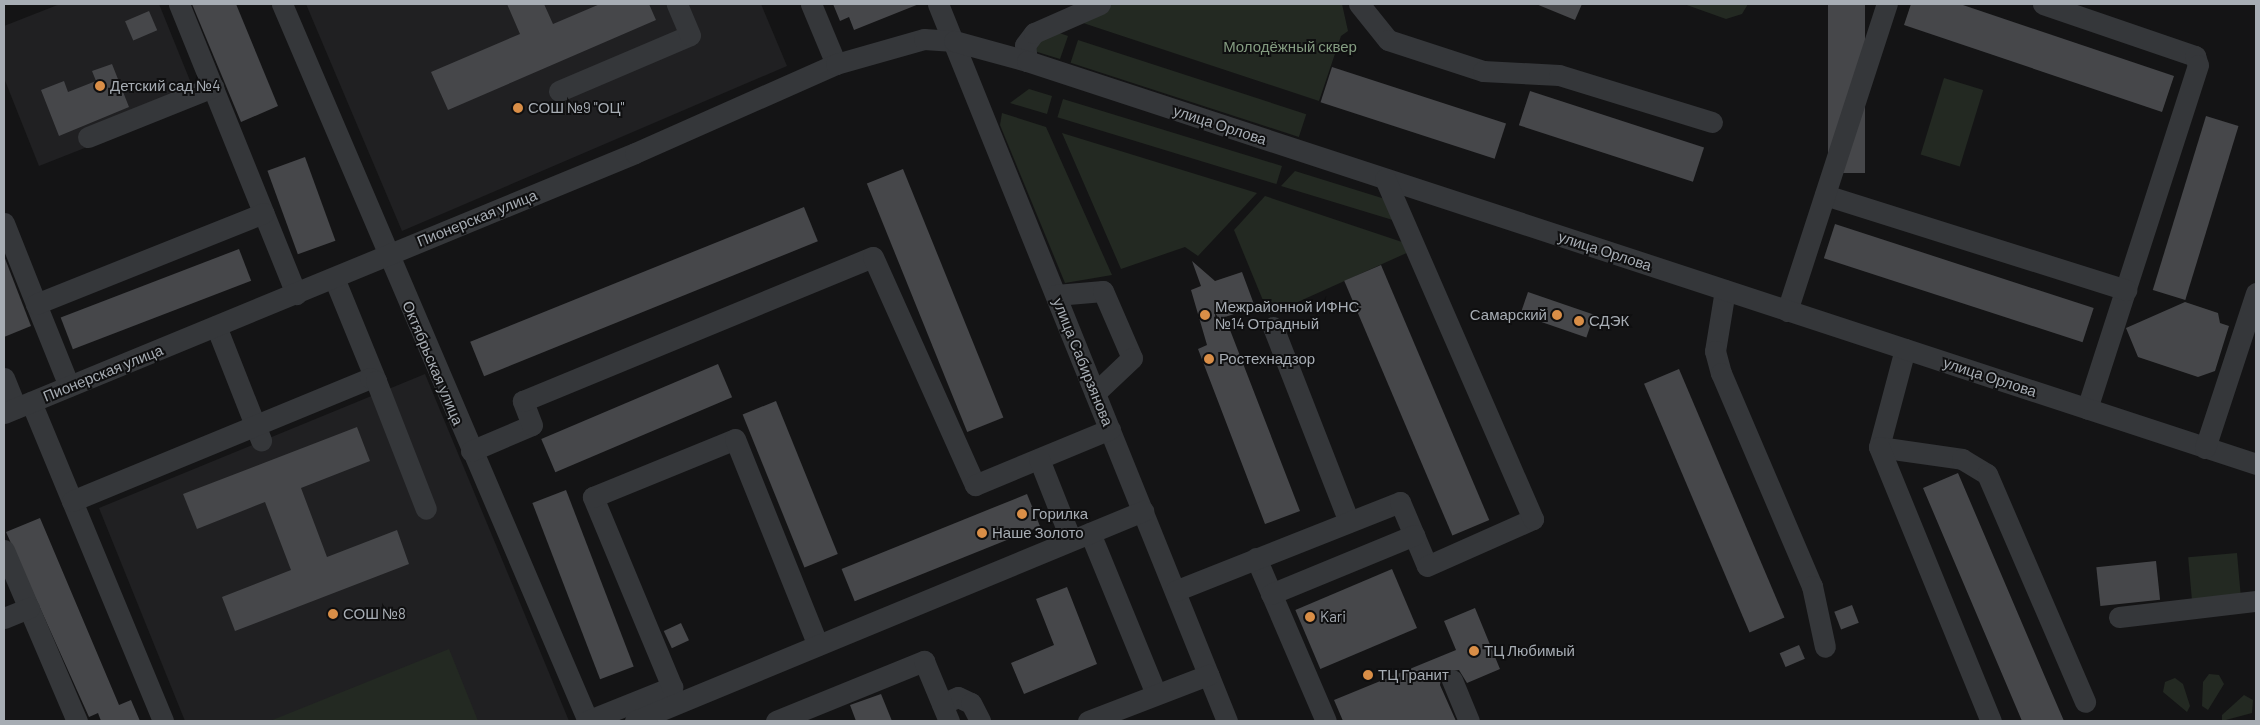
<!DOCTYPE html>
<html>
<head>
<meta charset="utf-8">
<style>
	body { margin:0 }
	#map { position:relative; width:2260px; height:725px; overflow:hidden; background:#141415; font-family:Barlow,sans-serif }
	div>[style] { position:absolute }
	.built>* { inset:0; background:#202022 }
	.green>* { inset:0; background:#232922; transform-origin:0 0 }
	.building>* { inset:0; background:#46474a; transform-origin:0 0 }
	.minor>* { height:21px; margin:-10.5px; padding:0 10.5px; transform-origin:10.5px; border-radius:10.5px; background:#35373a }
	.dots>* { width:14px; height:14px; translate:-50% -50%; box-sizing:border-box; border:2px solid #0f0f10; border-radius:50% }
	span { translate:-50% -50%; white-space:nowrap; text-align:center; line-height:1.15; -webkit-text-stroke:4px #0f0f10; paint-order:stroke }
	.park-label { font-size:15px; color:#849c81 }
	.poi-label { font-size:15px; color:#a7adb4 }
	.left { translate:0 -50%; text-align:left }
	.right { translate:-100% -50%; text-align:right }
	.street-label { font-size:15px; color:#a7adb4 }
	.frame { position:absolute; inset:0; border:5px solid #a7adb4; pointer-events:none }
</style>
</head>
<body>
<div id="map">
	<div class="built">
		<div style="clip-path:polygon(60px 4px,159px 4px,199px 103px,39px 166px,4px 78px,4px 26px)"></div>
		<div style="clip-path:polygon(306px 4px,761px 4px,787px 66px,402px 231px)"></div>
		<div style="clip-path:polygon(425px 374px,569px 721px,185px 721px,99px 508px)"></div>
	</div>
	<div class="green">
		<div style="clip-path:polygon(1111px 4px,1342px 4px,1348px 31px,1341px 36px,1319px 101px,1074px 20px)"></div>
		<div style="clip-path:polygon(1684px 4px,1748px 4px,1742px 14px,1726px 19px)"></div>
		<div style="clip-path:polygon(1051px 30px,1068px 36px,1060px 59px,1031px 50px)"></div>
		<div style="left:1078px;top:40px;width:240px;height:24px;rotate:18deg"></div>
		<div style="left:1944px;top:78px;width:41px;height:80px;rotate:17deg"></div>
		<div style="clip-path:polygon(1029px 89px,1052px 96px,1047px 114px,1010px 103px)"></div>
		<div style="left:1063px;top:99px;width:229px;height:19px;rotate:17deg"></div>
		<div style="clip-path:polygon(1002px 113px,1046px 127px,1112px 275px,1065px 283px,1000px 125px)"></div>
		<div style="clip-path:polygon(1062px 133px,1257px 193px,1198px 256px,1185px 247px,1121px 269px)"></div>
		<div style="clip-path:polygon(1295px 171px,1385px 199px,1396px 221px,1281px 186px)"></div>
		<div style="clip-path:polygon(1265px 196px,1405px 243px,1411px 251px,1269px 315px,1234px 230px)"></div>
		<div style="left:2237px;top:553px;width:43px;height:49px;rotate:85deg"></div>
		<div style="clip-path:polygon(449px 649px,478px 721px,270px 721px)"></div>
		<div style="clip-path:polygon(2209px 674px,2219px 675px,2224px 684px,2208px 710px,2202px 706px,2203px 682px)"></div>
		<div style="clip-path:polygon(2175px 678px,2183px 684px,2190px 706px,2187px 712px,2163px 692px,2165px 682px)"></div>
		<div style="clip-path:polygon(2244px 695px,2253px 700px,2252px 713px,2222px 721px,2222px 715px)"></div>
	</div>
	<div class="building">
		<div style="clip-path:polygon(192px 4px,236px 4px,278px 106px,241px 122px)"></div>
		<div style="clip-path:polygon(507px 4px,544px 4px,553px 24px,600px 4px,649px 4px,656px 20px,448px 110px,431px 72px,520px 34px)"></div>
		<div style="clip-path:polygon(833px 4px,919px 4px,854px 30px,849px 17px,840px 21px)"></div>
		<div style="clip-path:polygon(1536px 4px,1582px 4px,1575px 20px)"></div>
		<div style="left:1828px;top:4px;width:37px;height:169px"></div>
		<div style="clip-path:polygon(1911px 4px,1960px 4px,2174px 76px,2162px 112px,1904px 25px)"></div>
		<div style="left:149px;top:11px;width:21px;height:26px;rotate:67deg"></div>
		<div style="clip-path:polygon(112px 64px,129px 107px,59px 136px,41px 90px,64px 81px,68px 92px,96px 81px,92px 71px)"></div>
		<div style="left:1332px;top:67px;width:183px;height:37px;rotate:18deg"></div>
		<div style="left:1530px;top:91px;width:183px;height:36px;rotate:18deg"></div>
		<div style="left:2206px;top:116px;width:34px;height:182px;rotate:17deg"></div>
		<div style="left:305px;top:157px;width:89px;height:40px;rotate:70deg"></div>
		<div style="left:903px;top:169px;width:268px;height:39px;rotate:68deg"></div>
		<div style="left:804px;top:207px;width:37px;height:360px;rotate:68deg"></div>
		<div style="left:1835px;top:224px;width:272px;height:36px;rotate:18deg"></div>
		<div style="left:239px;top:249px;width:34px;height:191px;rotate:69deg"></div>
		<div style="clip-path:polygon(4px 256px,31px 326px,4px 337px)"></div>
		<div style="clip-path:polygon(1192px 261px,1215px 281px,1242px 272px,1255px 307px,1225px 317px,1300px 511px,1265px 524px,1198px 349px,1207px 345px,1191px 290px,1201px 286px)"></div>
		<div style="left:1381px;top:265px;width:277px;height:40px;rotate:67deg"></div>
		<div style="left:1528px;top:292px;width:70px;height:24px;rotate:19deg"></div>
		<div style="clip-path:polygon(2185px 302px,2218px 313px,2220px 323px,2229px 326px,2215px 371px,2198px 377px,2138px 357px,2126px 328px)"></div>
		<div style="left:718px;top:364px;width:36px;height:192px;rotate:67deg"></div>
		<div style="left:1679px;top:369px;width:270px;height:38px;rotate:67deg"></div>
		<div style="left:776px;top:401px;width:165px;height:36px;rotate:68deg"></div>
		<div style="clip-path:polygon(357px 427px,370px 461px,301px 488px,327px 557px,397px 530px,409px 564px,235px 631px,222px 597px,291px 570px,265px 502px,197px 529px,183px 494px)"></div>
		<div style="clip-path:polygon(1958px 473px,2048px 684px,2064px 721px,2022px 721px,1923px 488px)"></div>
		<div style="left:566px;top:490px;width:189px;height:36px;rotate:69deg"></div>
		<div style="left:1027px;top:494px;width:35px;height:200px;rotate:68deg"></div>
		<div style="clip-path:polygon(40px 518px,119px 705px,131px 700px,140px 721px,101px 721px,98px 713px,89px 717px,6px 532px)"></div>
		<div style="left:2156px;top:561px;width:39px;height:60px;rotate:84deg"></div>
		<div style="left:1392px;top:569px;width:64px;height:105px;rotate:67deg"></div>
		<div style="clip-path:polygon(1067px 587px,1097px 664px,1024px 694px,1011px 663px,1054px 645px,1036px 599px)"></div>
		<div style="left:1852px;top:605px;width:19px;height:19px;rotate:69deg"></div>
		<div style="clip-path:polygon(1475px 608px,1500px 669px,1467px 683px,1459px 670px,1442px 672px,1440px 685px,1456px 721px,1343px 721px,1334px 700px,1456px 650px,1444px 621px)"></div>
		<div style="left:681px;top:623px;width:19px;height:19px;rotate:65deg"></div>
		<div style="left:1799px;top:645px;width:15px;height:21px;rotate:67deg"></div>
		<div style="clip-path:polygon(881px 694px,892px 721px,856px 721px,850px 705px)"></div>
	</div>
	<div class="minor">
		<div style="left:179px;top:4px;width:313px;rotate:68deg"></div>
		<div style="left:282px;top:4px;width:780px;rotate:66.89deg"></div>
		<div style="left:811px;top:4px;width:65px;rotate:67.4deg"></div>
		<div style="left:938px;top:4px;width:773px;rotate:68.05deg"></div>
		<div style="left:1359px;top:4px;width:46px;rotate:51.1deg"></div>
		<div style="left:1388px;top:40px;width:100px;rotate:18.1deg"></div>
		<div style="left:1483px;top:71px;width:76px;rotate:3deg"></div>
		<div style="left:1559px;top:75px;width:160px;rotate:17.1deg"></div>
		<div style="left:2043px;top:4px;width:161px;rotate:18.9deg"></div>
		<div style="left:2195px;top:56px;width:9px;rotate:72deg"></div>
		<div style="left:2198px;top:65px;width:361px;rotate:107.9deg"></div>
		<div style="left:1027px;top:61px;width:16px;rotate:-97deg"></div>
		<div style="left:1025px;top:45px;width:15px;rotate:-53deg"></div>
		<div style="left:1034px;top:33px;width:72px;rotate:-23.7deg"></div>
		<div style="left:559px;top:91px;width:142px;rotate:-23.1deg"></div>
		<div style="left:690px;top:35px;width:34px;rotate:-113deg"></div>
		<div style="left:88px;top:137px;width:135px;rotate:-21.8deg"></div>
		<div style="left:1825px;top:195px;width:316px;rotate:17.5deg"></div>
		<div style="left:4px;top:223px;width:87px;rotate:68.4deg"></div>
		<div style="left:334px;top:278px;width:111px;rotate:67.8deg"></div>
		<div style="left:1725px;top:290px;width:62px;rotate:99.3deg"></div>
		<div style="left:1715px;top:351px;width:23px;rotate:75deg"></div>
		<div style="left:1721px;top:373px;width:232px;rotate:66.9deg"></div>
		<div style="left:1812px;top:586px;width:62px;rotate:78deg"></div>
		<div style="left:1056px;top:295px;width:47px;rotate:-4.9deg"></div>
		<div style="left:1103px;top:291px;width:73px;rotate:66.6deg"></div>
		<div style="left:1132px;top:358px;width:51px;rotate:136.6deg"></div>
		<div style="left:1787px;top:311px;width:323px;rotate:-72deg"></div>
		<div style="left:216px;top:326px;width:123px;rotate:68.5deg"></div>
		<div style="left:1273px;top:327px;width:209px;rotate:68.7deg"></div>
		<div style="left:1905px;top:349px;width:101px;rotate:104.9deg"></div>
		<div style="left:1879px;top:447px;width:84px;rotate:8.2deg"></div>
		<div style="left:1962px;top:459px;width:29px;rotate:31deg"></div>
		<div style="left:1987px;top:474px;width:248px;rotate:66.7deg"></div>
		<div style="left:4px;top:378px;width:32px;rotate:68deg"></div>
		<div style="left:69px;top:386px;width:88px;rotate:-111.9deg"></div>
		<div style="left:36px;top:304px;width:245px;rotate:-21.8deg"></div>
		<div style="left:31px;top:402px;width:345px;rotate:67.5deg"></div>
		<div style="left:4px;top:413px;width:682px;rotate:-22.39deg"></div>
		<div style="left:635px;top:153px;width:220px;rotate:-23.9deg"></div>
		<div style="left:836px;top:64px;width:91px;rotate:-15.9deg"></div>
		<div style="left:924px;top:39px;width:30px;rotate:4deg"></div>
		<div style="left:954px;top:41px;width:76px;rotate:15.3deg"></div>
		<div style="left:1027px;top:61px;width:1293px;rotate:18.15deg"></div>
		<div style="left:1879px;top:447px;width:296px;rotate:67.8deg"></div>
		<div style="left:2205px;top:448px;width:163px;rotate:-71.8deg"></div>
		<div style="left:471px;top:451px;width:66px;rotate:-23.1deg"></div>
		<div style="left:532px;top:425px;width:26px;rotate:-111deg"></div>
		<div style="left:523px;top:401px;width:378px;rotate:-22.4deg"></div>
		<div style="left:873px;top:257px;width:250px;rotate:65.9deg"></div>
		<div style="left:975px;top:485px;width:146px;rotate:-22.5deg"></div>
		<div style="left:1039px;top:459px;width:87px;rotate:68.4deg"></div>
		<div style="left:72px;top:501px;width:322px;rotate:-22.4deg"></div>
		<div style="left:370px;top:378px;width:7px;rotate:27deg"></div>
		<div style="left:376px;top:381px;width:137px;rotate:68.7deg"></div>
		<div style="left:1090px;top:533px;width:174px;rotate:67.7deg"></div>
		<div style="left:4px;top:550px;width:186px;rotate:66.9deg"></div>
		<div style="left:1256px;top:558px;width:177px;rotate:66.8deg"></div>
		<div style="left:1175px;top:591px;width:242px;rotate:-21.6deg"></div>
		<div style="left:1400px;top:502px;width:69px;rotate:67.1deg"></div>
		<div style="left:1427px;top:566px;width:116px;rotate:-23.9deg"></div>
		<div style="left:1533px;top:519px;width:371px;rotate:-113.5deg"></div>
		<div style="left:1271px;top:594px;width:155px;rotate:-22.4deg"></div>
		<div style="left:2119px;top:617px;width:138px;rotate:-6.7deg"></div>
		<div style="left:4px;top:618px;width:27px;rotate:-22deg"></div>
		<div style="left:1452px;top:680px;width:44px;rotate:67.5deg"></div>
		<div style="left:942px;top:704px;width:17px;rotate:-24deg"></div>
		<div style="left:958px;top:697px;width:14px;rotate:25deg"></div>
		<div style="left:971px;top:703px;width:20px;rotate:63deg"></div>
		<div style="left:587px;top:721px;width:92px;rotate:-21.8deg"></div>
		<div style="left:672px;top:687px;width:206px;rotate:-112.6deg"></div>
		<div style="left:593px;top:497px;width:153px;rotate:-22.2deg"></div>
		<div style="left:735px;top:439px;width:222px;rotate:68.1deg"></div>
		<div style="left:635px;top:721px;width:550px;rotate:-22.46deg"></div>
		<div style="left:776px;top:721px;width:160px;rotate:-22.1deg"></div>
		<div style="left:924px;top:661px;width:65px;rotate:67.4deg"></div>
		<div style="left:1088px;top:721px;width:129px;rotate:-21deg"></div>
	</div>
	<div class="dots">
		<div style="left:100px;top:86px;background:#d98e47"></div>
		<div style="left:518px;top:108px;background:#d98e47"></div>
		<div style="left:1205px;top:315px;background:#d98e47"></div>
		<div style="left:1557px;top:315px;background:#d98e47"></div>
		<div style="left:1579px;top:321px;background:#d98e47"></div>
		<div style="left:1209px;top:359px;background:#d98e47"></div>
		<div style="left:1022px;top:514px;background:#d98e47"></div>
		<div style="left:982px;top:533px;background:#d98e47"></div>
		<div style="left:333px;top:614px;background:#d98e47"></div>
		<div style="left:1310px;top:617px;background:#d98e47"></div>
		<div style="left:1474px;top:651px;background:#d98e47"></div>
		<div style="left:1368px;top:675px;background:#d98e47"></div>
	</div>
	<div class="park-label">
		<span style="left:1290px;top:47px">Молодёжный сквер</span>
	</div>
	<div class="poi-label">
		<span class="left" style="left:110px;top:86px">Детский сад №4</span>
		<span class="left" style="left:528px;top:108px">СОШ №9 "ОЦ"</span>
		<span class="left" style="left:1215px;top:315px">Межрайонной ИФНС<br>№14 Отрадный</span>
		<span class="right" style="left:1547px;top:315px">Самарский</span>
		<span class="left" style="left:1589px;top:321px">СДЭК</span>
		<span class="left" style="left:1219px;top:359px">Ростехнадзор</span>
		<span class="left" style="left:1032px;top:514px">Горилка</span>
		<span class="left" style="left:992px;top:533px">Наше Золото</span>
		<span class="left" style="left:343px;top:614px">СОШ №8</span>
		<span class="left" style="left:1320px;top:617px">Kari</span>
		<span class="left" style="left:1484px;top:651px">ТЦ Любимый</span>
		<span class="left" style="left:1378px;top:675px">ТЦ Гранит</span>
	</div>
	<div class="street-label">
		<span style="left:1220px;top:125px;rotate:18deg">улица Орлова</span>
		<span style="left:477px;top:218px;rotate:-22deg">Пионерская улица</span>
		<span style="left:1605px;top:251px;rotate:18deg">улица Орлова</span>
		<span style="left:1083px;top:362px;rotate:68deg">улица Сабирзянова</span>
		<span style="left:433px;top:363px;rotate:67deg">Октябрьская улица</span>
		<span style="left:103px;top:373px;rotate:-22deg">Пионерская улица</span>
		<span style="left:1990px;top:377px;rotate:18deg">улица Орлова</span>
	</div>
	<div class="frame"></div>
</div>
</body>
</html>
